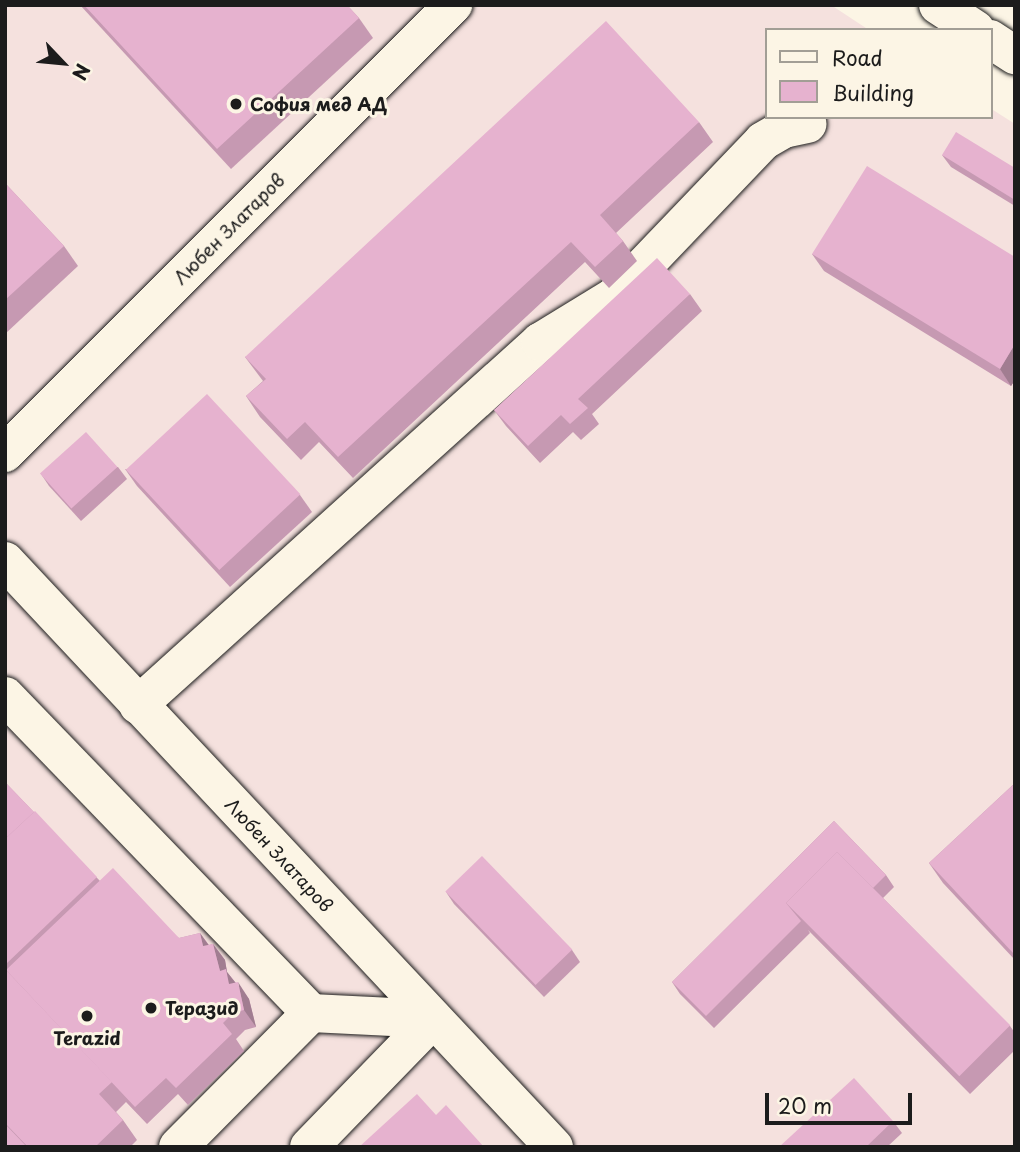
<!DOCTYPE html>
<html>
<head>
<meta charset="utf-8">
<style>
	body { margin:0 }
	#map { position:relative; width:1020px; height:1152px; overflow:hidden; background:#fcf5e5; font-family:"Playpen Sans",sans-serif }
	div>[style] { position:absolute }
	.built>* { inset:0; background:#f5e1de }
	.roads { filter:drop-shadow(0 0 2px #1c1c1c) drop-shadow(0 0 2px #1c1c1c) }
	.minor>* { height:38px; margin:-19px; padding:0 19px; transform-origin:19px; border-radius:19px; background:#fcf5e5 }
	.major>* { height:38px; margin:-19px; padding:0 19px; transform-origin:19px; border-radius:19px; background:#fcf5e5 }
	.wall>* { inset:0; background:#c699b2 }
	.shaded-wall>* { inset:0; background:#a17d91 }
	.building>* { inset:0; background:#e6b2cf; transform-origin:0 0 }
	.dots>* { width:19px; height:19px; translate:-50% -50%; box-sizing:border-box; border:4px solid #fcf5e5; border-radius:50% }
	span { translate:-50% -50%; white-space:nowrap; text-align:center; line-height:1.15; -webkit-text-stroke:6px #fcf5e5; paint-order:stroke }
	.poi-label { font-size:18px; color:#1c1c1c; font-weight:700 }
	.left { translate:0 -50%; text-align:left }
	.street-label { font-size:18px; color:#1c1c1c }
	.frame { position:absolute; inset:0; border:7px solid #1c1c1c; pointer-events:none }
	.legend { position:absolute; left:765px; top:28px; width:228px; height:91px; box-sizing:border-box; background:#fcf5e5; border:2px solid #a29e95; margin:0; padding:9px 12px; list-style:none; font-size:21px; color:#1c1c1c }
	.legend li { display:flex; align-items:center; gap:14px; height:35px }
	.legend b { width:35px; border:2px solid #a29e95 }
	.north { position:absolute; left:28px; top:28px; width:70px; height:70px; -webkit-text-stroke:5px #fcf5e5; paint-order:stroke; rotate:116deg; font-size:19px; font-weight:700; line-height:28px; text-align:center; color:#1c1c1c }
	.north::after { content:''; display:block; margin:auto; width:24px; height:32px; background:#1c1c1c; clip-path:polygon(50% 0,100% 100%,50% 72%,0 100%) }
	.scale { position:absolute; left:765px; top:1093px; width:147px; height:32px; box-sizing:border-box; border:4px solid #1c1c1c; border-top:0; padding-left:9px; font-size:21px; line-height:24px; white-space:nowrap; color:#1c1c1c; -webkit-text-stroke:5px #fcf5e5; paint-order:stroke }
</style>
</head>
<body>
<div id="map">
	<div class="built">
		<div style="clip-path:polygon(5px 5px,831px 5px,869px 30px,766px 30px,766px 117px,990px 117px,990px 108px,1015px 124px,1015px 1147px,5px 1147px)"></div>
	</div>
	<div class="roads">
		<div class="minor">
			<div style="left:5px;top:453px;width:634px;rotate:-45deg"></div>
			<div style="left:5px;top:561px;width:803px;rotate:46.87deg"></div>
			<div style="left:5px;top:696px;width:441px;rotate:46deg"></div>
			<div style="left:138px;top:705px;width:542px;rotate:-42.08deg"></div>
			<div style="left:540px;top:342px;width:88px;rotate:-31.5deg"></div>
			<div style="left:615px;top:296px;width:214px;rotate:-46.3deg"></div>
			<div style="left:763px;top:141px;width:24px;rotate:-30deg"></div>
			<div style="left:784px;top:129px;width:24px;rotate:-12deg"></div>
			<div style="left:178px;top:1147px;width:189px;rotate:-45.2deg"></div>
			<div style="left:311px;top:1013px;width:122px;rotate:2.8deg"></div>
			<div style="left:309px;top:1147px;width:178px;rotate:-45.9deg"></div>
		</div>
		<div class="major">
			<div style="left:938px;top:5px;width:45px;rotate:33.3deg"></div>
			<div style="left:990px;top:39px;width:30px;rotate:33deg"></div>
		</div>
	</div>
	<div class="wall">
		<div style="clip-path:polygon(80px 5px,347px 5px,359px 18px,373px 38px,231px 169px)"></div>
		<div style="clip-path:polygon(699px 122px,713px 142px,616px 233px,623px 241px,637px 261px,609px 288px,585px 262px,353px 478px,319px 442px,301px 460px,260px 417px,246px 396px,263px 381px,245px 357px)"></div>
		<div style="clip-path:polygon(942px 155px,1015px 168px,1015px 206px,951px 167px)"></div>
		<div style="clip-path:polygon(5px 183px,64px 246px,78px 266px,5px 334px)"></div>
		<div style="clip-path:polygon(812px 254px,1015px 257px,1015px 380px,1011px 386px,824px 271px)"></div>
		<div style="clip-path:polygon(690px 294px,702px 311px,592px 414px,599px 424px,581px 440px,573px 432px,540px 463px,506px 426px,494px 410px)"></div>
		<div style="clip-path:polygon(118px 467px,127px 479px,81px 521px,49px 486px,41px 474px)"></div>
		<div style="clip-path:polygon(125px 469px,300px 495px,312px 512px,230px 587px,137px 486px)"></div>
		<div style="clip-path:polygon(5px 782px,100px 881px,179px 938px,200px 933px,209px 945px,213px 944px,225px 960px,227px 972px,249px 999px,256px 1027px,245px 1030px,236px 1039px,244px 1051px,188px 1105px,178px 1094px,147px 1124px,126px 1102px,116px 1112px,123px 1120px,137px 1140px,130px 1147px,5px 1147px)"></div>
		<div style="clip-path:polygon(1015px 783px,1015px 960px,943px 883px,929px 863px)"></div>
		<div style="clip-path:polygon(834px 821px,886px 875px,894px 887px,883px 898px,1010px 1026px,1015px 1033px,1015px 1050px,970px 1094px,808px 930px,810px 933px,714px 1028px,680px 994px,672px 982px)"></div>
		<div style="clip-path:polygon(446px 892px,572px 950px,580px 962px,544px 997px,454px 904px)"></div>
		<div style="clip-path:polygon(893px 1121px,902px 1133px,887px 1147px,779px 1147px)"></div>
	</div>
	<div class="shaded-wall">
		<div style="clip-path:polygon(1015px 344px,1015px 380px,1011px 386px,1000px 369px)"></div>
		<div style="clip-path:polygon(200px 933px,212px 950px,203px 946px)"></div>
		<div style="clip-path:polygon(213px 944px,225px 960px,227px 972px,238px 986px,241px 1001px,220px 971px)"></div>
		<div style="clip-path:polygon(238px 982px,249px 999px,256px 1027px,244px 1010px)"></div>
	</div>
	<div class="building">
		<div style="clip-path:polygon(84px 5px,347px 5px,359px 18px,217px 149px)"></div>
		<div style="clip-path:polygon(606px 21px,699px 122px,600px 215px,623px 241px,595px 267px,571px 242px,338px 457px,305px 422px,287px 439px,246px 396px,266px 379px,245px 357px)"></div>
		<div style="clip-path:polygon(956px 132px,1015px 168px,1015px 200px,942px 155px)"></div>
		<div style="clip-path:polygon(867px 166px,1015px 257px,1015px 344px,1000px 369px,812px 254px)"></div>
		<div style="clip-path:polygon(5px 183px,64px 246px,5px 300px)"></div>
		<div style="clip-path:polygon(657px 258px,690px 294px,578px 399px,588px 408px,570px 424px,561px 415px,528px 446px,494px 410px)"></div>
		<div style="left:207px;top:394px;width:137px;height:111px;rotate:47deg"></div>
		<div style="left:86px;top:432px;width:47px;height:62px;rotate:48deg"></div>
		<div style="clip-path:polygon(5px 782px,34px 812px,5px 839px)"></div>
		<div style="clip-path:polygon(1015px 783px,1015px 953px,1014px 954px,929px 863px)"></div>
		<div style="clip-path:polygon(35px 811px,97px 877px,5px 965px,5px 839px)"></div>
		<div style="clip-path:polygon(834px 821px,886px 875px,873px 888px,837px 852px,786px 903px,801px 921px,706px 1016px,672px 982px)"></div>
		<div style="left:837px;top:852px;width:245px;height:72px;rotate:45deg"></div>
		<div style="left:482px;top:856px;width:130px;height:51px;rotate:46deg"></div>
		<div style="clip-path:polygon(113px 868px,179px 938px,200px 933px,203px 946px,213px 944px,220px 971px,226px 969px,229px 984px,238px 982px,244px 1010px,233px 1013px,223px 1023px,232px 1034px,176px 1088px,166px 1078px,135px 1107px,6px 970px)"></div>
		<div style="clip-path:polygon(5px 969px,112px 1082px,99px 1094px,123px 1120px,95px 1147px,28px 1147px,5px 1123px)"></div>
		<div style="clip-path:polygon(854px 1078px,893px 1121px,866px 1147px,779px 1147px)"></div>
		<div style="clip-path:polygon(417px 1094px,436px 1115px,446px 1105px,484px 1147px,359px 1147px)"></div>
		<div style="clip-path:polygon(5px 1124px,27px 1147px,5px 1147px)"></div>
	</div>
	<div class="dots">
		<div style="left:236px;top:104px;background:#1c1c1c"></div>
		<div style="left:151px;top:1008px;background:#1c1c1c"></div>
		<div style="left:87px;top:1016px;background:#1c1c1c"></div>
	</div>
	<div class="poi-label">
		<span class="left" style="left:250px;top:104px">София мед АД</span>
		<span class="left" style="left:165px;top:1008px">Теразид</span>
		<span style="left:87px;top:1038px">Terazid</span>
	</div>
	<div class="street-label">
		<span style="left:229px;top:229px;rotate:-45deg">Любен Златаров</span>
		<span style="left:279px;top:855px;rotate:47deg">Любен Златаров</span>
	</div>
	<div class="frame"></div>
	<ul class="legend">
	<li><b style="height:9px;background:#fcf5e5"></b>Road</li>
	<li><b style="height:19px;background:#e6b2cf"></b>Building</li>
	</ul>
	<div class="north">N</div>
	<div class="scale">20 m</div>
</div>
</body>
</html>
